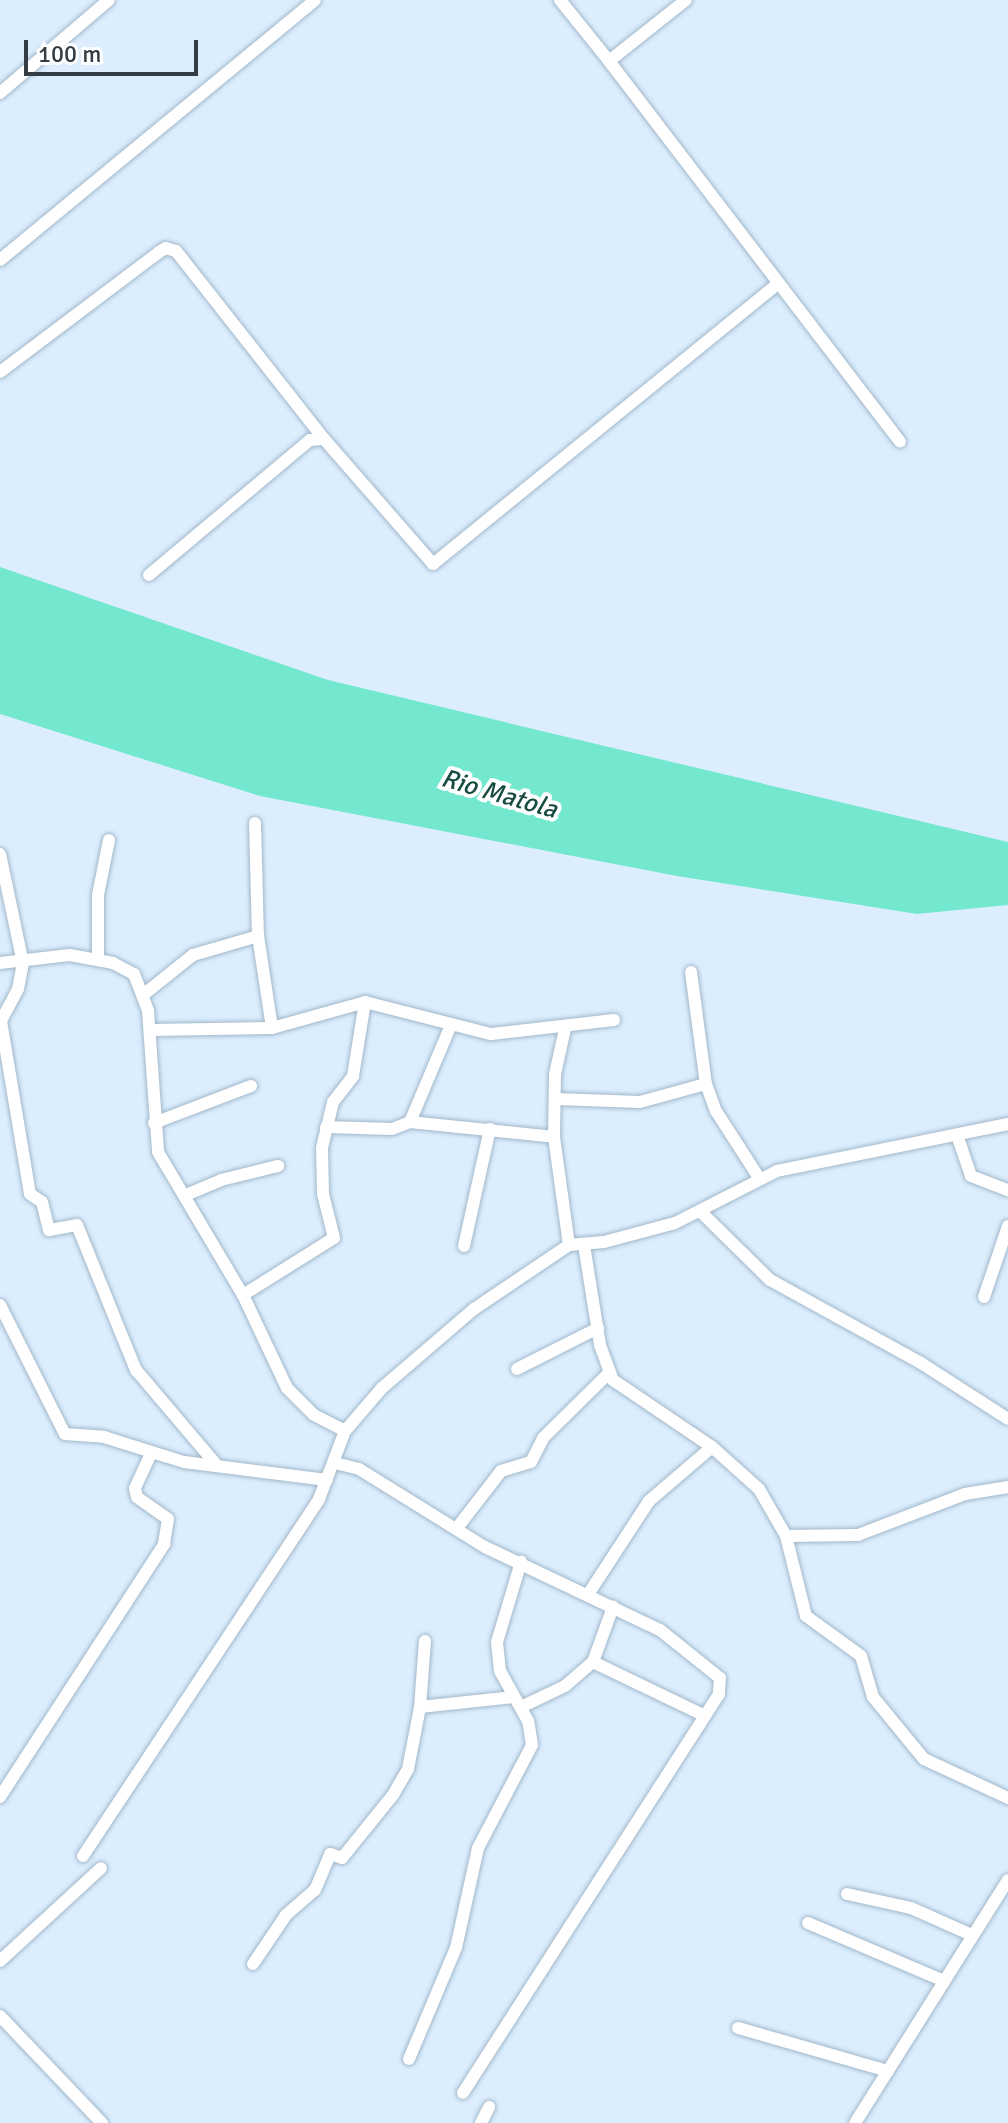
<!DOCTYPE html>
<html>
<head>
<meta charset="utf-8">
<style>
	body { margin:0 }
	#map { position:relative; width:1008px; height:2123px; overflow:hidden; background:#dceefe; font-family:Signika,sans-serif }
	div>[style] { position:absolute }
	.water>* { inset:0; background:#74e8ce }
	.roads { filter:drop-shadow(0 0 2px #a2b8ca) drop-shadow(0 0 2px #a2b8ca) }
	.minor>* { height:12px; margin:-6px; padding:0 6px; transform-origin:6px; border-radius:6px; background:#fff }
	span { translate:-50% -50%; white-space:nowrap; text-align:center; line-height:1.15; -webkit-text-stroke:8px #fff; paint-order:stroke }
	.water-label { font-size:26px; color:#194c41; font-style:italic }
	.scale { position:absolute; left:24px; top:40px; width:174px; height:36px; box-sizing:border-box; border:4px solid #343d45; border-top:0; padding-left:10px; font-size:24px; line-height:28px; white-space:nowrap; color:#343d45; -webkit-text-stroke:6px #fff; paint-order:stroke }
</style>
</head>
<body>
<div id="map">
	<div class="water">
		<div style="clip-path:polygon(0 567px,328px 680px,1008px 842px,1008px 905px,917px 914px,677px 876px,260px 796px,0 714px)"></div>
	</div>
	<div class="roads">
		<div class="minor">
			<div style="left:560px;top:0;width:78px;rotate:51.2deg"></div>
			<div style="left:609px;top:61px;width:98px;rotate:-38.4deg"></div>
			<div style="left:609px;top:61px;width:479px;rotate:52.6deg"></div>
			<div style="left:0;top:93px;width:143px;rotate:-40.5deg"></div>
			<div style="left:0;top:260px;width:408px;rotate:-39.5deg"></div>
			<div style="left:0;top:372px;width:199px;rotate:-37deg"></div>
			<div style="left:159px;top:252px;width:8px;rotate:-30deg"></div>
			<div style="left:166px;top:248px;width:10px;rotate:17deg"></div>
			<div style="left:176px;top:251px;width:239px;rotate:51.8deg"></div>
			<div style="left:324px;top:439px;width:166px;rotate:48.9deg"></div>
			<div style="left:433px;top:564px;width:444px;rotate:-39.1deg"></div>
			<div style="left:149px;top:575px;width:210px;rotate:-40deg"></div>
			<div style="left:310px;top:440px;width:14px;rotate:-4deg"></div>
			<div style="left:255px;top:823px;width:113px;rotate:88.5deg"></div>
			<div style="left:258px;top:936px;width:93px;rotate:81.3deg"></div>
			<div style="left:0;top:854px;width:111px;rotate:78.1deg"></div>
			<div style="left:23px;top:963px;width:26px;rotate:101deg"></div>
			<div style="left:18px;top:989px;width:38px;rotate:118deg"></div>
			<div style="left:98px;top:958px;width:63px;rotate:-90deg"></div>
			<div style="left:98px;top:895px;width:56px;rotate:-78.7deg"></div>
			<div style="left:0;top:963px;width:70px;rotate:-6.5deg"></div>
			<div style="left:70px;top:955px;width:44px;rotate:10.5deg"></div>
			<div style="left:113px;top:963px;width:24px;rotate:28deg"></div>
			<div style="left:134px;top:974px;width:40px;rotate:69deg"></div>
			<div style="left:148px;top:1011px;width:141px;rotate:85.9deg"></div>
			<div style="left:158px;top:1152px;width:166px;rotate:59.3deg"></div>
			<div style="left:243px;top:1295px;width:103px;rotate:64.7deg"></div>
			<div style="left:287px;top:1388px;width:38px;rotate:45deg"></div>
			<div style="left:314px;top:1415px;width:35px;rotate:27deg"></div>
			<div style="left:691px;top:972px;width:113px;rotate:82.4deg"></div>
			<div style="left:706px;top:1084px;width:29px;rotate:70deg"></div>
			<div style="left:716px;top:1111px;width:80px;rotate:57.3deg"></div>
			<div style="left:143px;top:995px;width:64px;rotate:-38.7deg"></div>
			<div style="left:193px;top:955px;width:68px;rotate:-16.3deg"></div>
			<div style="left:1px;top:1021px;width:175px;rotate:80.5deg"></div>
			<div style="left:30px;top:1194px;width:14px;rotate:34deg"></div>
			<div style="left:42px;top:1202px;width:29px;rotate:76deg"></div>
			<div style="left:49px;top:1230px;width:28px;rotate:-10deg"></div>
			<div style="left:77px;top:1225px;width:157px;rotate:67.9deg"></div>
			<div style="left:136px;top:1370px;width:122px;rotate:49.7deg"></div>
			<div style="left:565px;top:1029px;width:46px;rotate:102.5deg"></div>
			<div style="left:555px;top:1074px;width:63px;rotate:90.9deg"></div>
			<div style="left:554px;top:1137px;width:109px;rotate:82.1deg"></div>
			<div style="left:150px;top:1030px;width:122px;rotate:-0.9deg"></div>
			<div style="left:272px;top:1028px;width:97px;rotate:-15.6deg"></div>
			<div style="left:365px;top:1002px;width:130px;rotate:14.3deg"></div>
			<div style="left:491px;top:1034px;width:124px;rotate:-6.5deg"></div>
			<div style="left:555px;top:1099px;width:85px;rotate:2deg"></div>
			<div style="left:640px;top:1102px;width:68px;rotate:-15.3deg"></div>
			<div style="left:410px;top:1122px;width:105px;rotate:-67.1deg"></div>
			<div style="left:154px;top:1123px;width:104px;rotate:-20.9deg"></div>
			<div style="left:326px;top:1127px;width:66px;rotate:1.7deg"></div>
			<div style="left:392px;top:1129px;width:19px;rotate:-21deg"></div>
			<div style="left:410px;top:1122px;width:145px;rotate:5.9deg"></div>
			<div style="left:957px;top:1135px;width:43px;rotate:71.1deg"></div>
			<div style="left:971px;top:1176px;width:40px;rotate:21deg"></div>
			<div style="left:186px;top:1195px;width:38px;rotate:-23deg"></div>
			<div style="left:221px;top:1180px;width:59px;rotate:-13.8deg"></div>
			<div style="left:701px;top:1212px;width:97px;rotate:44.6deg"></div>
			<div style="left:770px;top:1280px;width:172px;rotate:28.8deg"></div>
			<div style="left:921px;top:1363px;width:103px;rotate:32.8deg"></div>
			<div style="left:584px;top:1245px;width:101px;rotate:80.9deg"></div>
			<div style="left:600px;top:1345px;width:37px;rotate:70deg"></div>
			<div style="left:613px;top:1380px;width:120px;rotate:34.1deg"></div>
			<div style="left:712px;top:1447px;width:63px;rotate:41.8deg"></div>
			<div style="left:759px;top:1489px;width:54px;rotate:60.1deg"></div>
			<div style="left:786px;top:1536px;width:82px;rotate:76deg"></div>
			<div style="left:806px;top:1616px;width:68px;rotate:36deg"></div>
			<div style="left:861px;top:1656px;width:43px;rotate:73.7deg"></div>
			<div style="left:873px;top:1697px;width:80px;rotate:50.6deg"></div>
			<div style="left:924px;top:1759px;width:93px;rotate:24.9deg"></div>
			<div style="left:464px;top:1246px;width:120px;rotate:-77.5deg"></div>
			<div style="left:243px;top:1295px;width:107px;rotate:-32.1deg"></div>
			<div style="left:334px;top:1238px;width:45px;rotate:-104deg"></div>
			<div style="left:323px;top:1194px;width:46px;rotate:-91.2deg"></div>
			<div style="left:322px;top:1148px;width:47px;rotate:-76.6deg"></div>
			<div style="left:333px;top:1102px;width:33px;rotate:-52deg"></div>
			<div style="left:353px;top:1076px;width:75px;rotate:-80.8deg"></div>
			<div style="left:984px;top:1297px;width:75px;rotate:-71.3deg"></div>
			<div style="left:0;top:1305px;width:144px;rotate:63.3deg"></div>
			<div style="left:65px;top:1434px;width:39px;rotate:4deg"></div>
			<div style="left:104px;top:1437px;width:84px;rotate:17.4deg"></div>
			<div style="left:184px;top:1462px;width:144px;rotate:7.2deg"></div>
			<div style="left:517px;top:1369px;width:91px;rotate:-26.8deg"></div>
			<div style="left:335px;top:1463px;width:25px;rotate:14deg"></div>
			<div style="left:359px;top:1469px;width:148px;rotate:31.8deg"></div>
			<div style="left:485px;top:1547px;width:194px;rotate:25.4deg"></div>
			<div style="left:660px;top:1630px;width:77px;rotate:38.7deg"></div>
			<div style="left:720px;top:1678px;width:16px;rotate:94deg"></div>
			<div style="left:719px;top:1694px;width:474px;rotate:122.7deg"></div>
			<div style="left:457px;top:1528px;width:72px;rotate:-52.3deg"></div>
			<div style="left:501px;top:1471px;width:31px;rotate:-17deg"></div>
			<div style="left:531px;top:1462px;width:27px;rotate:-63deg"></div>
			<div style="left:543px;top:1438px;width:94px;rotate:-44.6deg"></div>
			<div style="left:786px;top:1536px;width:72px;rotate:-0.8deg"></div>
			<div style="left:858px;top:1535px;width:115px;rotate:-21deg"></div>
			<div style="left:965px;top:1494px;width:44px;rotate:-9.2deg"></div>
			<div style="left:589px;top:1593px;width:110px;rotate:-56.9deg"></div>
			<div style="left:649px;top:1501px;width:83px;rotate:-40.6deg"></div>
			<div style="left:425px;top:1641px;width:66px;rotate:94.3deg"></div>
			<div style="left:420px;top:1707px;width:94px;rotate:-6.1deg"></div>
			<div style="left:593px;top:1662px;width:122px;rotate:25.7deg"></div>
			<div style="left:521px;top:1707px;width:49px;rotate:-25.5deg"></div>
			<div style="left:565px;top:1686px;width:37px;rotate:-41deg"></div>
			<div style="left:593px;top:1662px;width:59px;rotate:-70deg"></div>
			<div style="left:0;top:1797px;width:302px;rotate:-57deg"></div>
			<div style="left:164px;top:1544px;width:25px;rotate:-81deg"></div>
			<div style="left:168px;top:1519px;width:38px;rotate:-145deg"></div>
			<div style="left:137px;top:1497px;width:9px;rotate:-103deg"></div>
			<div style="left:135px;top:1488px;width:38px;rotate:-65deg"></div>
			<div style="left:83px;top:1856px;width:428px;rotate:-56.5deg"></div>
			<div style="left:319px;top:1499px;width:73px;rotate:-69.1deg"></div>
			<div style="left:345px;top:1431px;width:57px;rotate:-49.3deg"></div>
			<div style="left:382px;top:1388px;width:121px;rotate:-40.7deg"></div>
			<div style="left:474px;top:1309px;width:115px;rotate:-34deg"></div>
			<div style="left:569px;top:1245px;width:35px;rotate:-5deg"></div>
			<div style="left:604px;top:1242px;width:73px;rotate:-15deg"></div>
			<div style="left:675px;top:1223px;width:114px;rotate:-27deg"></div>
			<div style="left:777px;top:1171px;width:236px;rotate:-11.5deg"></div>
			<div style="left:847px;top:1894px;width:66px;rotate:12.3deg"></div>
			<div style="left:911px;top:1908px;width:67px;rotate:23.9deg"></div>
			<div style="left:808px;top:1923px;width:148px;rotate:23.1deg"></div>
			<div style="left:0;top:1961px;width:137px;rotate:-42.6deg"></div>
			<div style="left:253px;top:1964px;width:59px;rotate:-56deg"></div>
			<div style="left:286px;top:1915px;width:38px;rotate:-41deg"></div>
			<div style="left:315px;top:1890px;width:39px;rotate:-67deg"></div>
			<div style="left:330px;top:1854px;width:13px;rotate:18deg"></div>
			<div style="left:342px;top:1858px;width:81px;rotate:-51deg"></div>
			<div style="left:393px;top:1795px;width:30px;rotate:-60deg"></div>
			<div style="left:408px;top:1769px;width:63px;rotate:-79deg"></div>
			<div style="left:0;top:2016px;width:148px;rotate:46.4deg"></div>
			<div style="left:738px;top:2028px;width:156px;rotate:16deg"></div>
			<div style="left:409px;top:2059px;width:121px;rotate:-67.1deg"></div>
			<div style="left:456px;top:1948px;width:102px;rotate:-77.6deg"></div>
			<div style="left:478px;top:1848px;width:116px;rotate:-62.3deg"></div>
			<div style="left:532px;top:1745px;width:24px;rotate:-99deg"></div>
			<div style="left:528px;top:1721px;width:57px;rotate:-119.2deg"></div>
			<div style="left:500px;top:1671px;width:29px;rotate:-96deg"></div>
			<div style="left:497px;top:1642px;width:84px;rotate:-73.3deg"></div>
			<div style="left:481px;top:2123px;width:18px;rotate:-63deg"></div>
			<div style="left:855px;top:2123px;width:287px;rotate:-57.8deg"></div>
		</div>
	</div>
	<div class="water-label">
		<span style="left:499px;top:795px;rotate:16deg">Rio Matola</span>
	</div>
	<div class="scale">100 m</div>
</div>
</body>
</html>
